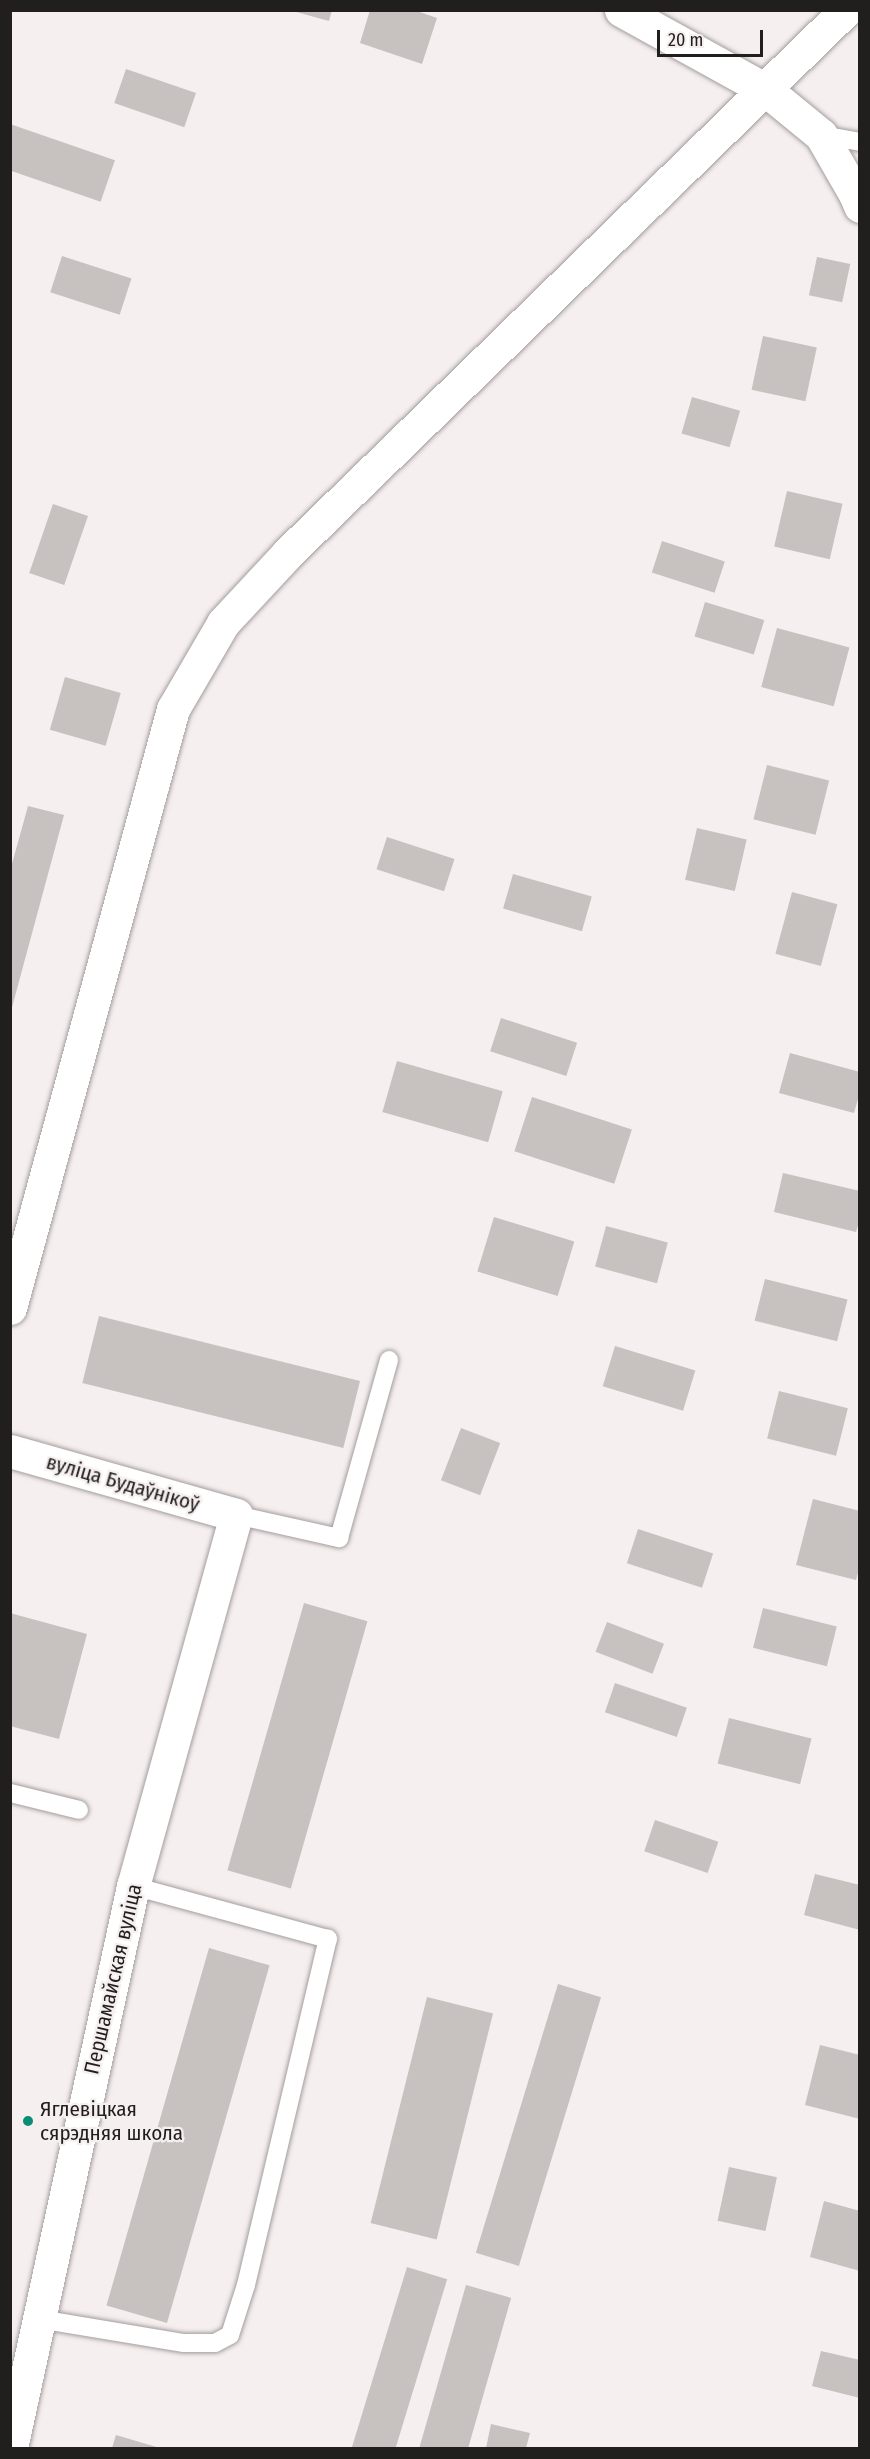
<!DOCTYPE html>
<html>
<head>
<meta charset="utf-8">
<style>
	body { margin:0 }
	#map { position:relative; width:870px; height:2459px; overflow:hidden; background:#f6efef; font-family:"Fira Sans Condensed",sans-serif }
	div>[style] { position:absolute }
	.building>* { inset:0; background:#c7c1c0; transform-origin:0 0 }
	.roads { filter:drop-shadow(0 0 2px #a49d9d) drop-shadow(0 0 2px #a49d9d) }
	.service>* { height:18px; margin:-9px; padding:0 9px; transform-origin:9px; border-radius:9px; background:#fff }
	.minor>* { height:33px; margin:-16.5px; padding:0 16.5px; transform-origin:16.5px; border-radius:16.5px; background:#fff }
	.dots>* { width:16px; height:16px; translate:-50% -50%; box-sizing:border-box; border:3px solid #f6efef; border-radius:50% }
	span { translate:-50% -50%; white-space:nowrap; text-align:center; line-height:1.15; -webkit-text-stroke:4.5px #f6efef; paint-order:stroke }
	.street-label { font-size:21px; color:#211f1e }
	.poi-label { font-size:21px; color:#211f1e }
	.left { translate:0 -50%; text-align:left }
	.frame { position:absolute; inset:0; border:12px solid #211f1e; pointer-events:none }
	.scale { position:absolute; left:657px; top:30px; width:106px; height:27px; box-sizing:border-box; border:3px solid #211f1e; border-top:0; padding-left:8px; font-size:18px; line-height:21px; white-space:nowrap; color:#211f1e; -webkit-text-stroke:4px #f6efef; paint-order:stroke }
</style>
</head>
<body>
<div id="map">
	<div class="building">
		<div style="clip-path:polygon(289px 10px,332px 10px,329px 21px)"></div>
		<div style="clip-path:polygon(370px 10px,414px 10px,437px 18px,422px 64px,360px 43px)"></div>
		<div style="left:126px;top:69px;width:74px;height:36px;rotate:19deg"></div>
		<div style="left:10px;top:124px;width:111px;height:44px;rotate:19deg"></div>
		<div style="left:62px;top:256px;width:73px;height:38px;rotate:18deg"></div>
		<div style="left:817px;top:257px;width:34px;height:39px;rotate:12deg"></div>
		<div style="left:763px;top:336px;width:55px;height:55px;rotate:12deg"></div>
		<div style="left:692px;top:397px;width:50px;height:38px;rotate:16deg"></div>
		<div style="left:787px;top:491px;width:57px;height:57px;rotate:13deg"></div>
		<div style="left:53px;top:504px;width:37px;height:73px;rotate:19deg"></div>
		<div style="left:662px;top:541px;width:66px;height:33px;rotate:18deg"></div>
		<div style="left:705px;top:602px;width:62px;height:36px;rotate:17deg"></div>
		<div style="left:777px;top:628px;width:75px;height:61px;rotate:15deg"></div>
		<div style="left:65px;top:677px;width:58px;height:55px;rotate:16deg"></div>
		<div style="left:767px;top:765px;width:64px;height:56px;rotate:14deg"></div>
		<div style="clip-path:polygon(28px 806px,64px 815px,11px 1011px,10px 871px)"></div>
		<div style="left:697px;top:828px;width:51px;height:53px;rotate:13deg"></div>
		<div style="left:387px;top:837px;width:71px;height:34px;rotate:18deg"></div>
		<div style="left:513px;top:874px;width:82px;height:36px;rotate:16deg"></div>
		<div style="left:792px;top:892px;width:47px;height:64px;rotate:15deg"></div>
		<div style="left:501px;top:1018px;width:80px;height:35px;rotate:18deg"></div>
		<div style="clip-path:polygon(790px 1053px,860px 1072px,860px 1092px,854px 1113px,779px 1093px)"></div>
		<div style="left:397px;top:1061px;width:110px;height:53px;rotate:16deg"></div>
		<div style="left:532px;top:1097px;width:105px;height:57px;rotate:18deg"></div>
		<div style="clip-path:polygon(783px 1173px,860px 1191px,860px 1218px,856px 1232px,774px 1212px)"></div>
		<div style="left:494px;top:1217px;width:84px;height:57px;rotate:17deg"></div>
		<div style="left:606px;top:1226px;width:64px;height:42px;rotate:15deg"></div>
		<div style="left:765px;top:1279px;width:85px;height:43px;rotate:14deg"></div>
		<div style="left:99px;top:1316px;width:269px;height:69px;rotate:14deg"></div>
		<div style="left:615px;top:1346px;width:84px;height:42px;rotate:17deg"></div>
		<div style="left:779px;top:1391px;width:71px;height:49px;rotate:14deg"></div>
		<div style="left:461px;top:1428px;width:42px;height:56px;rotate:21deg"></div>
		<div style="clip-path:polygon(813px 1499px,860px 1511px,860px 1565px,856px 1580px,796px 1565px)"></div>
		<div style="left:638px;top:1529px;width:79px;height:36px;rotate:18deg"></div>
		<div style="left:304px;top:1603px;width:66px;height:278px;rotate:16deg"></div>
		<div style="left:763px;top:1608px;width:76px;height:41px;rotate:14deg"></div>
		<div style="clip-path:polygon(10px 1613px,87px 1634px,59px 1739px,10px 1726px)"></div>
		<div style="left:607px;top:1622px;width:61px;height:32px;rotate:21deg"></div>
		<div style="left:615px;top:1683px;width:76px;height:31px;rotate:19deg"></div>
		<div style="left:729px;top:1718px;width:85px;height:47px;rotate:14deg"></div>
		<div style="left:655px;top:1820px;width:67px;height:33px;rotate:19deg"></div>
		<div style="clip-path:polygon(815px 1874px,860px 1885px,860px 1930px,804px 1915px)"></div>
		<div style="left:209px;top:1948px;width:63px;height:372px;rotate:16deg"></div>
		<div style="left:558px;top:1984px;width:45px;height:281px;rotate:17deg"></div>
		<div style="left:427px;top:1997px;width:68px;height:233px;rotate:14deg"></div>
		<div style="clip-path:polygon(820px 2045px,860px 2055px,860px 2119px,805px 2105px)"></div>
		<div style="left:729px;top:2167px;width:49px;height:55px;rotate:12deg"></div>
		<div style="clip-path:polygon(824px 2201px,860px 2211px,860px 2271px,810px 2257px)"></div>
		<div style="left:407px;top:2267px;width:42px;height:189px;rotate:17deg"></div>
		<div style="left:466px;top:2285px;width:47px;height:170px;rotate:16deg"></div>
		<div style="clip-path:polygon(821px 2351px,860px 2360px,860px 2398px,812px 2386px)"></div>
		<div style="clip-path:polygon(491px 2424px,530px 2433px,526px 2448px,486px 2448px)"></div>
		<div style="clip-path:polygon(116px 2435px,160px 2448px,112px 2448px)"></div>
	</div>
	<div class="roads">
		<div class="service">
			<div style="left:821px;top:135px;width:40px;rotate:10deg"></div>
			<div style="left:236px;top:1515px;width:106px;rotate:12.6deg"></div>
			<div style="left:339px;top:1538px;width:185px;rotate:-74.3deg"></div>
			<div style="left:10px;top:1793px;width:71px;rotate:13.8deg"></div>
			<div style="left:39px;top:2319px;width:147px;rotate:9.4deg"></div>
			<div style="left:184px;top:2343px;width:31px"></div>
			<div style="left:215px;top:2343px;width:17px;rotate:-28deg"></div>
			<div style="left:230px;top:2335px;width:52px;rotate:-72.3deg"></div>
			<div style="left:246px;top:2285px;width:356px;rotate:-76.7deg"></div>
			<div style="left:328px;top:1939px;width:202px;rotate:-164.8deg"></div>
		</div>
		<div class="minor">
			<div style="left:621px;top:10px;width:166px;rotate:28.9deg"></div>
			<div style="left:766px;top:90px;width:71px;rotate:39.3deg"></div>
			<div style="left:821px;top:135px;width:68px;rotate:60deg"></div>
			<div style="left:855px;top:194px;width:13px;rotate:67deg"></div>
			<div style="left:10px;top:1308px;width:621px;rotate:-74.78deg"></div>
			<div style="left:173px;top:709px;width:99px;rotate:-59.8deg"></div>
			<div style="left:223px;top:623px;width:96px;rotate:-47.1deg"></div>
			<div style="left:288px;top:553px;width:779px;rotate:-44.22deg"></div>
			<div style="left:10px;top:1451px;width:235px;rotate:15.8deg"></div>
			<div style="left:236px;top:1515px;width:385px;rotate:105.5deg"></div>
			<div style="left:133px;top:1886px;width:575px;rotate:102.25deg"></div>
		</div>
	</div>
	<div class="dots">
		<div style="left:28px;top:2121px;background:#0a8d74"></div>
	</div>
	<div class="street-label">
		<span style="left:123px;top:1483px;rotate:16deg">вуліца Будаўнікоў</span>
		<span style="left:113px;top:1979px;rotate:-77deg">Першамайская вуліца</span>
	</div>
	<div class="poi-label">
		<span class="left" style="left:40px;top:2121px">Яглевіцкая<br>сярэдняя школа</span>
	</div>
	<div class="frame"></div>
	<div class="scale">20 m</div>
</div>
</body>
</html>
